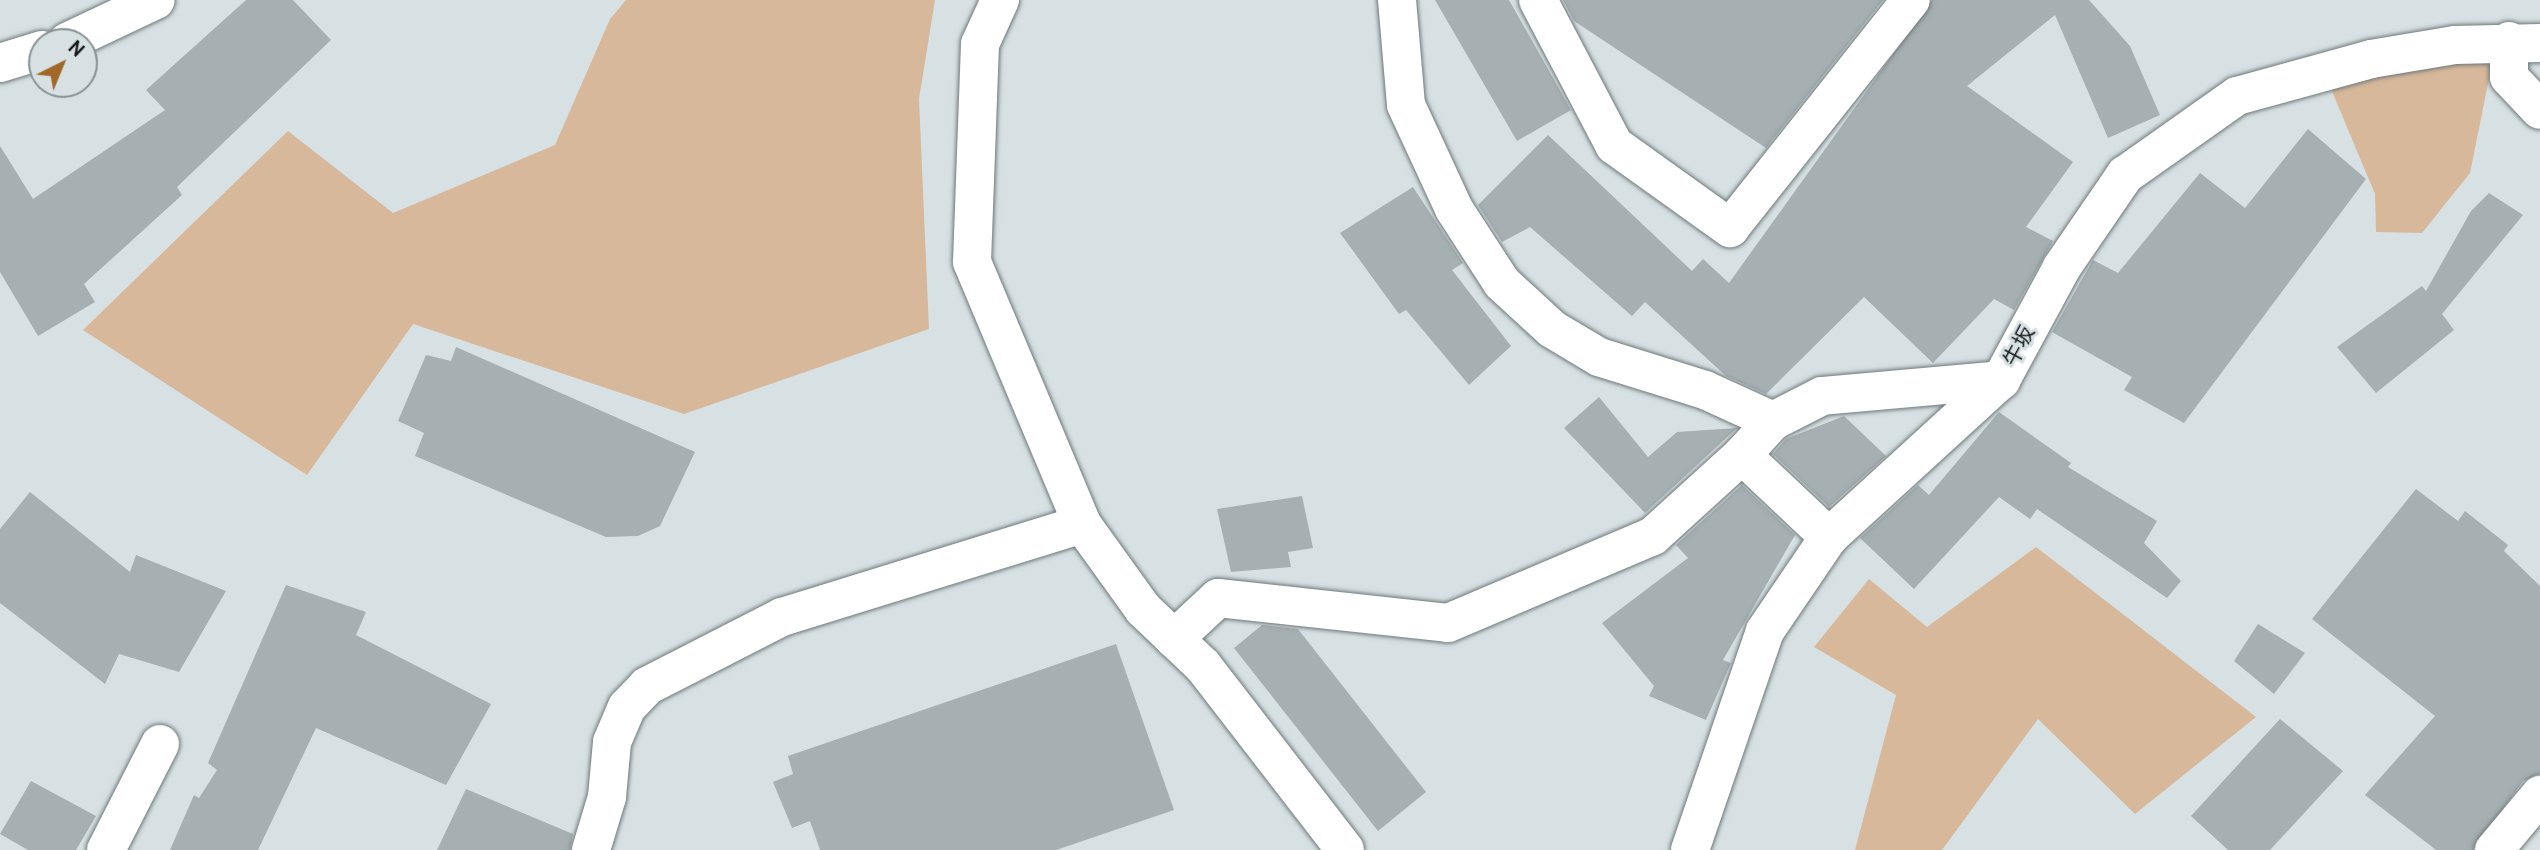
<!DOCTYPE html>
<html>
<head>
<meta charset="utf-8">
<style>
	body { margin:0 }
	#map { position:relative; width:2540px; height:850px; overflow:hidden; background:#d7e1e3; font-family:Cabin,"Noto Sans JP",sans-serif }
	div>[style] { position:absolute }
	.green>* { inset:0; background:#d7b89b }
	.building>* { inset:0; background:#a6afb2 }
	.roads { filter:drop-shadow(0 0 2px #6f787a) drop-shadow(0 0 2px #6f787a) }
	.minor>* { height:38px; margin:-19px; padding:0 19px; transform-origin:19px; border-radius:19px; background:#fff }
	span { translate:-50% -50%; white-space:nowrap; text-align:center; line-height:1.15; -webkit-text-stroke:6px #d7e1e3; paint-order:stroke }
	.street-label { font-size:21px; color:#16191a }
	.north { position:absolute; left:28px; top:28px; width:70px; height:70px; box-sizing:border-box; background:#d7e1e3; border:2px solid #8a9193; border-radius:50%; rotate:43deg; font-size:19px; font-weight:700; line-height:28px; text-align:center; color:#16191a }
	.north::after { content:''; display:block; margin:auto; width:24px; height:32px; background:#a16827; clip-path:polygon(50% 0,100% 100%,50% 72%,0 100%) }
</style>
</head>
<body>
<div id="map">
	<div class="green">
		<div style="clip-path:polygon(626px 0,935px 0,919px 99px,929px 329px,684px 414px,413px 324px,307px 475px,83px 330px,288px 131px,393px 213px,555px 145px,610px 19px)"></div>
		<div style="clip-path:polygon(2495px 49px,2470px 173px,2422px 233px,2376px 232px,2375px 194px,2329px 84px)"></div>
		<div style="clip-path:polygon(2036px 547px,2256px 717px,2135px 814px,2038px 719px,1942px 850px,1855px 850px,1896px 695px,1814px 647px,1869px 579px,1927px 627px)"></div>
	</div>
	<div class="building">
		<div style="clip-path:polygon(246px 0,293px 0,331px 40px,177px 187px,182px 195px,84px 284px,95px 302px,38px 336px,0 272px,0 146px,33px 199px,165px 110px,146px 90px)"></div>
		<div style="clip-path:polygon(1435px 0,1509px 0,1571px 110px,1517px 141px)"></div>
		<div style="clip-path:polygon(1563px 0,1883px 0,1766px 148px,1574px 21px)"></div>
		<div style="clip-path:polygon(1932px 0,2089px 0,2130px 46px,2160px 115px,2108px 138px,2055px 15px,1967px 86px,2073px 162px,2026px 227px,2053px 241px,2014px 310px,1994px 299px,1933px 363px,1864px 297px,1766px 394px,1726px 376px,1645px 302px,1632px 316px,1530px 227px,1502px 242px,1478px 205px,1548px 135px,1692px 271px,1703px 259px,1729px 283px)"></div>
		<div style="clip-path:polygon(2308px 129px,2366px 179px,2184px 423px,2124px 390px,2132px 377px,2052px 332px,2093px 260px,2118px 273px,2200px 173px,2245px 208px)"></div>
		<div style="clip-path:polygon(1413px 187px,1463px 263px,1452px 270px,1511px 346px,1469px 385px,1406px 310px,1399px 314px,1340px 233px)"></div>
		<div style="clip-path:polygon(2489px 193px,2523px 215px,2442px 314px,2454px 330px,2376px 393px,2337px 347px,2422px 286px,2426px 291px,2471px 211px)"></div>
		<div style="clip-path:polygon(456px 347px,695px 452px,660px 526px,638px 536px,606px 537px,415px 456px,424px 433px,398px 421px,426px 355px,451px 361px)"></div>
		<div style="clip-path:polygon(1599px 397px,1648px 457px,1677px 432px,1737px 428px,1645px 513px,1564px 428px)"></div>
		<div style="clip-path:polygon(1999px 412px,2071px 463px,2068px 467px,2157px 521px,2144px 543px,2181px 581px,2167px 598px,2037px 509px,2030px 519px,1999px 497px,1914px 589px,1860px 538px,1918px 485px,1929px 495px)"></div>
		<div style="clip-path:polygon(1844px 416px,1886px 456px,1829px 507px,1773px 454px,1786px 439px)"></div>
		<div style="clip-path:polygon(1742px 485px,1795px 535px,1723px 660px,1731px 663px,1706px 720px,1649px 696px,1654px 686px,1602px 623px,1688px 558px,1676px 545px)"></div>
		<div style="clip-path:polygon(2416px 489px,2458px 521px,2465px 511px,2508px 545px,2504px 551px,2540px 586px,2540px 774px,2523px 781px,2473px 850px,2436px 850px,2365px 795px,2435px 716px,2312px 619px)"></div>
		<div style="clip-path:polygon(30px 492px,130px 572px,136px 555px,226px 591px,179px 672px,119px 654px,105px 684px,0 603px,0 529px)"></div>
		<div style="clip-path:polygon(1302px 496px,1313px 548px,1288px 552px,1291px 567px,1231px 572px,1217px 509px)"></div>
		<div style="clip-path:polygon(286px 585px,366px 612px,356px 635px,491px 704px,446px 785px,316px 728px,258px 850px,170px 850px,194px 795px,199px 798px,217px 770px,208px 763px)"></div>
		<div style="clip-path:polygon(2258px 624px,2305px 653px,2274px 694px,2234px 661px)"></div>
		<div style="clip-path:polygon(1262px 625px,1298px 629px,1426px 792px,1378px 831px,1234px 648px)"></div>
		<div style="clip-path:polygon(1116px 644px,1174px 810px,1056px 850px,820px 850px,810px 821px,792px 828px,773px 782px,793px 774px,788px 756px)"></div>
		<div style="clip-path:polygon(2280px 719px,2343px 771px,2270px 850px,2228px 850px,2191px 816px)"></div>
		<div style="clip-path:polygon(31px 781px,96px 816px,76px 850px,28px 850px,0 834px)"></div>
		<div style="clip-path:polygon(466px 789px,573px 834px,570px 850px,437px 850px)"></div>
	</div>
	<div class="roads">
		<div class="minor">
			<div style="left:1000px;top:0;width:48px;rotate:114.4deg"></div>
			<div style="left:980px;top:44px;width:218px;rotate:92.1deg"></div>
			<div style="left:972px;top:262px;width:284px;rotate:67.2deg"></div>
			<div style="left:1082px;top:524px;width:105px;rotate:54.3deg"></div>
			<div style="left:1143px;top:609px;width:83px;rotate:43.5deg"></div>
			<div style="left:1203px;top:666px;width:232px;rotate:52.3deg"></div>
			<div style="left:1397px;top:0;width:105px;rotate:85.1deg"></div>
			<div style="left:1406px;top:105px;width:115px;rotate:65.2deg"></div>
			<div style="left:1454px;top:209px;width:88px;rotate:57deg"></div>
			<div style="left:1502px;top:283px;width:68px;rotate:42.6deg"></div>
			<div style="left:1552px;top:329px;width:55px;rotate:30.8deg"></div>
			<div style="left:1599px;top:357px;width:111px;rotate:17.3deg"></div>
			<div style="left:1705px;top:390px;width:75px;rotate:24.5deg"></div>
			<div style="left:1773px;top:421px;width:46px;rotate:132.4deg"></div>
			<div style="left:1742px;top:455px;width:120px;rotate:43.3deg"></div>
			<div style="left:1538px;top:0;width:164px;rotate:62.3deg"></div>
			<div style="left:1614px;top:145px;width:143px;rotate:35.6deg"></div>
			<div style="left:1730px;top:228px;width:291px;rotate:-51.6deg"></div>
			<div style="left:2509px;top:41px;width:36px;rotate:90deg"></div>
			<div style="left:2509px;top:77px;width:45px;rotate:46.8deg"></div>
			<div style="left:67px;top:42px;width:98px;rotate:-25.3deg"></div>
			<div style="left:0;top:63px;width:44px;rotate:-17.2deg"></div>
			<div style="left:1773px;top:421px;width:55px;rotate:-27deg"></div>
			<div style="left:1822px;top:396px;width:180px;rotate:-5.1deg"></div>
			<div style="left:1174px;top:639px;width:60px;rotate:-43deg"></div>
			<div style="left:1218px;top:598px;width:231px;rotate:6.2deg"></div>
			<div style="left:1448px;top:623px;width:223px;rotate:-23deg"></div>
			<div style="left:1653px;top:536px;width:120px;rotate:-42.3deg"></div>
			<div style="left:106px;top:850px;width:119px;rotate:-63deg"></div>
			<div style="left:591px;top:850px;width:55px;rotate:-73.2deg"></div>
			<div style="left:607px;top:797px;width:55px;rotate:-84.8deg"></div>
			<div style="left:612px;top:742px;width:38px;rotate:-67deg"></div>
			<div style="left:627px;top:707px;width:29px;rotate:-46deg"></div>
			<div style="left:647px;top:686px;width:152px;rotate:-27.1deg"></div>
			<div style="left:782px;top:617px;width:314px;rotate:-17.2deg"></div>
			<div style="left:1690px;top:850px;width:231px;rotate:-71.1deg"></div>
			<div style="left:1765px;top:631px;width:114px;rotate:-55.8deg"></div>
			<div style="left:1829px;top:537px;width:233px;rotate:-42.4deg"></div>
			<div style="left:2001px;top:380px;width:128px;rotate:-61.6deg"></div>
			<div style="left:2062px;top:267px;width:112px;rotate:-55.6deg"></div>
			<div style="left:2125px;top:175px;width:137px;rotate:-35.2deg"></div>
			<div style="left:2237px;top:96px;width:139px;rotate:-15.4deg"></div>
			<div style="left:2371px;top:59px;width:85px;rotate:-9.5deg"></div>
			<div style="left:2455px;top:45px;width:85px;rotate:-1.3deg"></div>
			<div style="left:2494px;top:850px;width:72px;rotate:-50.1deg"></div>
		</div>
	</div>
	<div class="street-label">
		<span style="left:2019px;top:346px;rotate:-62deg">牛坂</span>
	</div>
	<div class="north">N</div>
</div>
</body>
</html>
